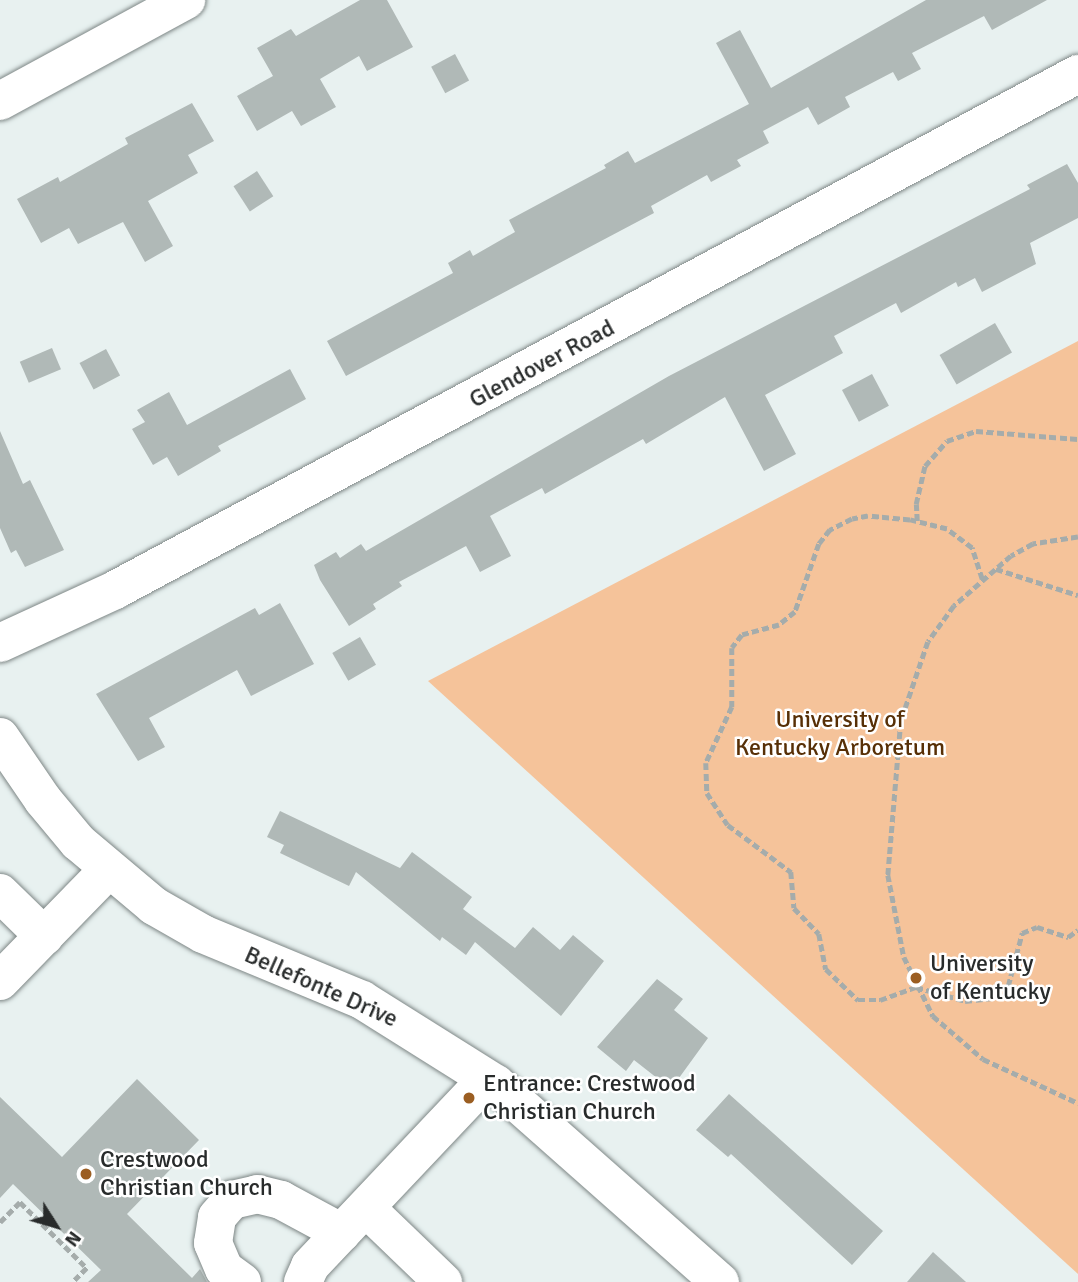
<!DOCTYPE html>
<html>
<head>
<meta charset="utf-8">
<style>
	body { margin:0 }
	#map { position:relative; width:1078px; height:1282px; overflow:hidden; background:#e8f1f0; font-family:Signika,sans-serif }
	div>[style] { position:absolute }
	.green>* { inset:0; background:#f5c39a }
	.building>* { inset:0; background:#b0b9b7; transform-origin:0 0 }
	.path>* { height:4.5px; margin-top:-2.25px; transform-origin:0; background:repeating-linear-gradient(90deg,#a5acab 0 7px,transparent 0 10.5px) }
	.roads { filter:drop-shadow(0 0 2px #7e8786) drop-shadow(0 0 2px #7e8786) }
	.minor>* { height:38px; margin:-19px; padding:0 19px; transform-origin:19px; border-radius:19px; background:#fff }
	.dots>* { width:19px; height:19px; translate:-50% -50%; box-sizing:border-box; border:4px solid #fff; border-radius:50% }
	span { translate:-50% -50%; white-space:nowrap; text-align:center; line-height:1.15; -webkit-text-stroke:5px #fff; paint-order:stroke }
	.street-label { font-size:24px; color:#282b2b }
	.park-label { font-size:24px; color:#572f06 }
	.poi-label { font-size:24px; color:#282b2b }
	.left { translate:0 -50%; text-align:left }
	.north { position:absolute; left:21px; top:1191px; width:70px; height:70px; -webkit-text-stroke:5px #fff; paint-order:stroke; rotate:127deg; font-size:19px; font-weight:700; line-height:28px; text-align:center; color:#282b2b }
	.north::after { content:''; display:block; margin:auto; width:24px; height:32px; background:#282b2b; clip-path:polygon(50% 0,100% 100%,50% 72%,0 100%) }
</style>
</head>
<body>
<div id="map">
	<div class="green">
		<div style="clip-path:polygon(1078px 341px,1078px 1274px,428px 681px)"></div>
	</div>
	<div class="building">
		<div style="clip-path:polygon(360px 0,387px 0,413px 47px,367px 71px,359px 56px,320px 79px,336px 107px,301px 126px,292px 111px,257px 131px,237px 96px,273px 76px,257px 48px,291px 29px,296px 36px)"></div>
		<div style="clip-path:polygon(926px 0,1047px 0,992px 30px,984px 16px,912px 53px,921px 69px,898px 81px,893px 72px,845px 97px,850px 107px,818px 125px,808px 107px,763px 131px,769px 143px,737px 160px,741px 166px,711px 182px,707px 175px,651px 206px,654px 213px,346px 376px,327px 341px,453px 273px,448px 263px,470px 250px,473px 256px,515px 232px,509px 220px,606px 168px,604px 165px,628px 151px,635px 163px,749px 104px,716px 43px,740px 30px,771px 88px)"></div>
		<div style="left:455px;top:54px;width:30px;height:27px;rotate:62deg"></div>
		<div style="clip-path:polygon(192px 103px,214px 141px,188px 155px,198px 173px,148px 201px,173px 246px,145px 262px,123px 222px,78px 244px,69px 228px,41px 243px,17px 199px,58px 177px,60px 182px,128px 144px,125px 138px)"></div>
		<div style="clip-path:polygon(1067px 164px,1078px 183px,1078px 218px,1030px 243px,1036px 264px,982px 292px,975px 278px,958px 287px,956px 282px,901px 313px,896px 303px,834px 336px,843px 353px,765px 395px,796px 454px,764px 471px,725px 397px,646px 444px,643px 439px,545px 494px,542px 488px,490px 516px,511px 556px,480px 572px,466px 546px,399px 582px,402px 586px,373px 604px,376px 609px,349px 626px,320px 580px,314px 565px,336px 552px,340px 558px,361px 544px,366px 551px,669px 376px,1030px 189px,1027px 185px)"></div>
		<div style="left:257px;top:171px;width:30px;height:28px;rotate:57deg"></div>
		<div style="left:995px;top:323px;width:34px;height:64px;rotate:60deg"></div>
		<div style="left:52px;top:348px;width:23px;height:35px;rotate:67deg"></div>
		<div style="left:106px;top:349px;width:30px;height:30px;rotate:62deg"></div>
		<div style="clip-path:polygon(290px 369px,306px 399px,218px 446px,221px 451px,178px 476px,167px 457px,153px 465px,132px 429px,145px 422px,137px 410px,169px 392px,187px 425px)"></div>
		<div style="left:872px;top:374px;width:36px;height:34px;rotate:62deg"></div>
		<div style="clip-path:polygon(0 431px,23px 484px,30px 480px,64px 550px,25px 567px,16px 550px,11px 553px,0 528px)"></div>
		<div style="clip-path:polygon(280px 603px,314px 664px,251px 696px,237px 670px,149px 718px,165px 747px,138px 761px,96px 694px,255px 608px,259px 615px)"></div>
		<div style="left:360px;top:637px;width:32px;height:32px;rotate:60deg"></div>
		<div style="clip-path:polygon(280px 811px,400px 868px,412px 852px,472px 897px,463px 909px,515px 948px,533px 927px,560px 950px,573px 935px,604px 961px,561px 1016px,475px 942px,466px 955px,442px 937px,440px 941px,356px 872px,349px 886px,280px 853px,284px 845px,267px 837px)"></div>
		<div style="clip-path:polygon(657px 979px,683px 999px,674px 1010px,708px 1038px,671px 1089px,634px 1060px,626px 1071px,597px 1047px)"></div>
		<div style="clip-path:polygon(137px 1079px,199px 1140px,127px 1214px,192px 1278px,200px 1269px,207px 1282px,88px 1282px,101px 1270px,13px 1184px,0 1198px,0 1097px,62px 1157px)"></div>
		<div style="clip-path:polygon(729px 1094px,883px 1231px,852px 1265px,731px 1154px,728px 1157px,696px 1130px)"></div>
		<div style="clip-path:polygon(933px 1252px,966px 1282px,907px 1282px)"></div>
	</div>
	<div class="path">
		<div style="left:917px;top:521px;width:17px;rotate:-93deg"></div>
		<div style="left:916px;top:504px;width:39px;rotate:-77deg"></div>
		<div style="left:925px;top:466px;width:33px;rotate:-49deg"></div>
		<div style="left:947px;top:441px;width:31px;rotate:-19deg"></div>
		<div style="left:976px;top:431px;width:102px;rotate:4.5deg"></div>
		<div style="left:1078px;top:537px;width:46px;rotate:171.2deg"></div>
		<div style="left:1033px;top:544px;width:25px;rotate:151deg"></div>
		<div style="left:1011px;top:556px;width:76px;rotate:138.7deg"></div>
		<div style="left:954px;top:606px;width:44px;rotate:125.8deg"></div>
		<div style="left:928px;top:642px;width:83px;rotate:108.9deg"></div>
		<div style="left:901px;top:721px;width:155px;rotate:94.8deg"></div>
		<div style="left:888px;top:875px;width:84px;rotate:79deg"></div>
		<div style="left:904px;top:957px;width:66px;rotate:63.8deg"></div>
		<div style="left:933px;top:1016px;width:66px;rotate:40.7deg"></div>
		<div style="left:983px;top:1059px;width:105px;rotate:24.9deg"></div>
		<div style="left:996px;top:569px;width:86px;rotate:17.6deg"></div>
		<div style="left:982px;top:579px;width:33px;rotate:-108deg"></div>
		<div style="left:972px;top:548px;width:31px;rotate:-143deg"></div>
		<div style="left:947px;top:529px;width:38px;rotate:-166deg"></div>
		<div style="left:910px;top:520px;width:42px;rotate:-174.6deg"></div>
		<div style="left:868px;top:516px;width:16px;rotate:169deg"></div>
		<div style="left:852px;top:519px;width:25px;rotate:153deg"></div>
		<div style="left:830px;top:530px;width:18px;rotate:128deg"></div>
		<div style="left:819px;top:544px;width:72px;rotate:109.4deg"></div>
		<div style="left:795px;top:612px;width:21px;rotate:141deg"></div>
		<div style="left:779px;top:625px;width:38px;rotate:165deg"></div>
		<div style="left:742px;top:635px;width:16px;rotate:128deg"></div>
		<div style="left:732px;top:648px;width:59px;rotate:90deg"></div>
		<div style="left:732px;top:707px;width:62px;rotate:114.9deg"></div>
		<div style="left:706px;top:763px;width:30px;rotate:88deg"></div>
		<div style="left:707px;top:793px;width:38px;rotate:57deg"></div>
		<div style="left:728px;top:825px;width:79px;rotate:36.7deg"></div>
		<div style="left:791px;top:872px;width:36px;rotate:85deg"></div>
		<div style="left:794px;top:908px;width:36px;rotate:46deg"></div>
		<div style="left:819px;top:934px;width:36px;rotate:79deg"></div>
		<div style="left:826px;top:969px;width:45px;rotate:44.1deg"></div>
		<div style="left:858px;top:1000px;width:22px"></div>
		<div style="left:880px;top:1000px;width:38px;rotate:-20deg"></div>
		<div style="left:916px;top:987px;width:51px;rotate:15.9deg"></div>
		<div style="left:965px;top:1001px;width:30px;rotate:-6deg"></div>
		<div style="left:995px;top:998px;width:18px;rotate:-43deg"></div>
		<div style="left:1008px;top:986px;width:55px;rotate:-75.2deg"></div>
		<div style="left:1022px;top:933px;width:16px;rotate:-22deg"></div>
		<div style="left:1037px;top:927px;width:33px;rotate:18deg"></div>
		<div style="left:1068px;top:937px;width:12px;rotate:-35deg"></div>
		<div style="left:0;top:1222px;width:28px;rotate:-45deg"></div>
		<div style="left:20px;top:1202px;width:94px;rotate:44.6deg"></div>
		<div style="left:87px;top:1268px;width:20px;rotate:135deg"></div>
	</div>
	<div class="roads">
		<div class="minor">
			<div style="left:0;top:101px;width:212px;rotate:-28.5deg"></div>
			<div style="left:0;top:643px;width:127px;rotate:-24.7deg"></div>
			<div style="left:115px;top:590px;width:1093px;rotate:-28.18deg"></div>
			<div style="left:0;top:737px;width:76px;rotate:55.7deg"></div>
			<div style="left:43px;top:800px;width:55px;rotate:50.2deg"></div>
			<div style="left:78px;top:842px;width:99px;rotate:40.1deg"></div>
			<div style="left:154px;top:906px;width:56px;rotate:29.7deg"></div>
			<div style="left:203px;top:934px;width:172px;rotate:22.5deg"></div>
			<div style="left:362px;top:1000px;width:158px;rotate:32.1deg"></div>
			<div style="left:496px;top:1084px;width:299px;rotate:41.5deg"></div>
			<div style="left:0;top:893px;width:62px;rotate:44.3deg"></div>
			<div style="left:0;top:981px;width:155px;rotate:-45.8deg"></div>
			<div style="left:366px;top:1208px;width:107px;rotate:43.9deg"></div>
			<div style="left:242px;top:1282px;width:22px;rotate:-144deg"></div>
			<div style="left:224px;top:1269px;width:28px;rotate:-113deg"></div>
			<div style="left:213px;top:1243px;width:26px;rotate:-81deg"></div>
			<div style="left:217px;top:1217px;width:23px;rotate:-49deg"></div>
			<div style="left:232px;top:1200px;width:26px;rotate:-13deg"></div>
			<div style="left:257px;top:1194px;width:25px;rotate:14deg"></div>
			<div style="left:281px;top:1200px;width:69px;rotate:28.4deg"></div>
			<div style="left:303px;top:1282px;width:17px;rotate:-66deg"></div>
			<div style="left:310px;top:1266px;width:257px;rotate:-46.6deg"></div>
		</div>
	</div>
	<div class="dots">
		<div style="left:916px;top:978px;background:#9b5e22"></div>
		<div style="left:469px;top:1098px;background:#9b5e22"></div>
		<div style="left:86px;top:1174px;background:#9b5e22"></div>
	</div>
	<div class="street-label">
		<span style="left:542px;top:364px;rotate:-28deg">Glendover Road</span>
		<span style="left:321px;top:987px;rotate:24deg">Bellefonte Drive</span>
	</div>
	<div class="park-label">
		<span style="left:840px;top:734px">University of<br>Kentucky Arboretum</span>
	</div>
	<div class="poi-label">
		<span class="left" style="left:930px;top:978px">University<br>of Kentucky</span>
		<span class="left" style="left:483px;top:1098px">Entrance: Crestwood<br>Christian Church</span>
		<span class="left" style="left:100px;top:1174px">Crestwood<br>Christian Church</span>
	</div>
	<div class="north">N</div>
</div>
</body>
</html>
